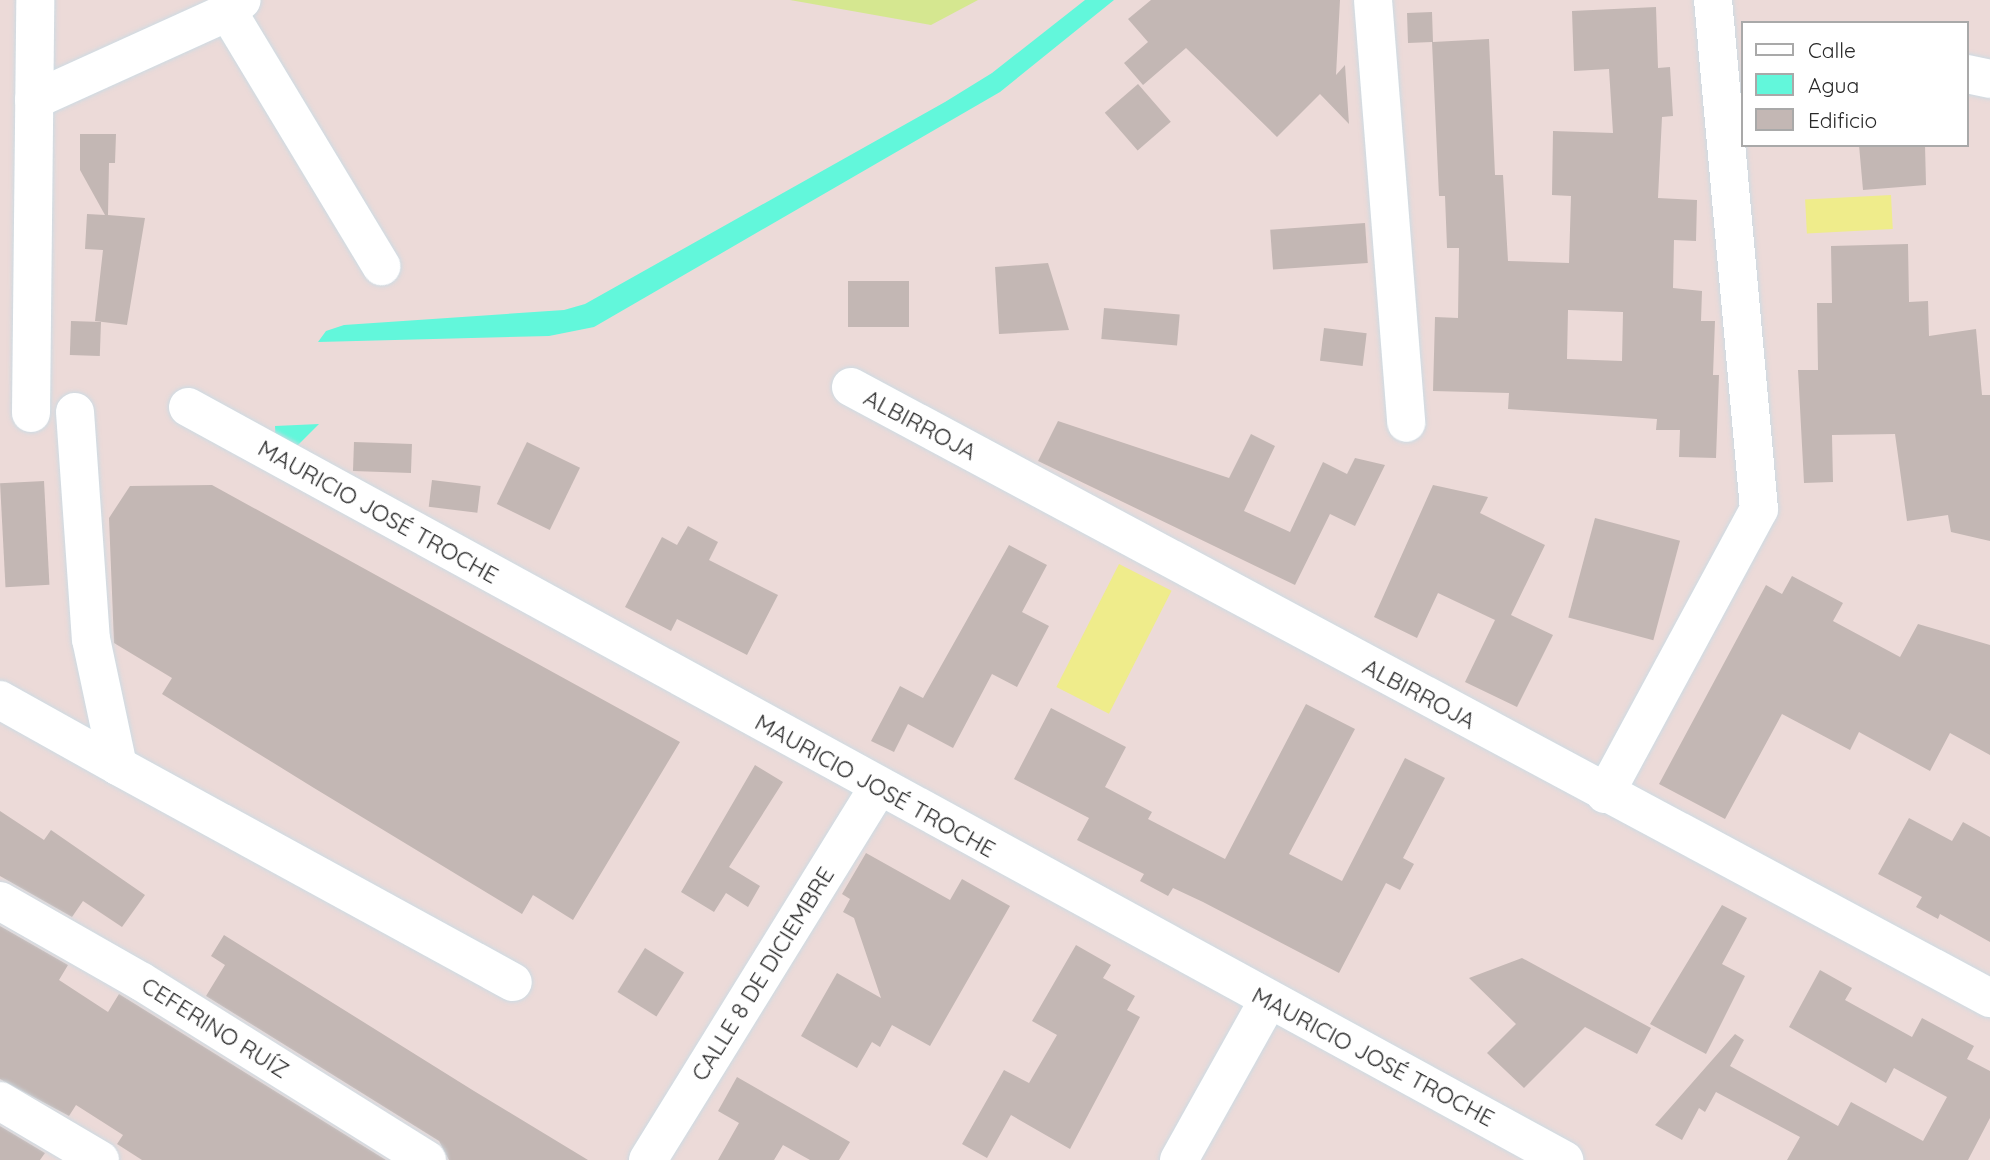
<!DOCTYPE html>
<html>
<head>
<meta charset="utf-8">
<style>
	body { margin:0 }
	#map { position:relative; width:1990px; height:1160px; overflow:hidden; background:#ecdad8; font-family:Quicksand,sans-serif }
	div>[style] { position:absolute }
	.green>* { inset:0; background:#d5e790 }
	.pitch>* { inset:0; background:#efec8b; transform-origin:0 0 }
	.water>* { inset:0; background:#62f7db }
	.building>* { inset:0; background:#c3b7b4; transform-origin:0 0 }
	.roads { filter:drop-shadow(0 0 2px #cddbe3) drop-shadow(0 0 2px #cddbe3) }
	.minor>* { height:38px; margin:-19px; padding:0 19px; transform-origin:19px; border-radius:19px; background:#fff }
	span { translate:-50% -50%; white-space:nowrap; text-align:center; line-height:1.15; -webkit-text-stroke:5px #fff; paint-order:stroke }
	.street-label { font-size:23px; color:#282828 }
	.legend { position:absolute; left:1741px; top:21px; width:228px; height:126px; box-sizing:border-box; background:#fff; border:2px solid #a9a9a9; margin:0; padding:9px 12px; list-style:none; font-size:21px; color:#282828 }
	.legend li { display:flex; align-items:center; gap:14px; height:35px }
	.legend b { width:35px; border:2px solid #a9a9a9 }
</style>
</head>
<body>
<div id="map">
	<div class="green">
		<div style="clip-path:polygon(790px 0,978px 0,931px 25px)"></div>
	</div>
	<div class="pitch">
		<div style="left:1891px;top:195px;width:34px;height:86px;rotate:87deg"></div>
		<div style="left:1119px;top:564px;width:59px;height:138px;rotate:27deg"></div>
	</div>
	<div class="water">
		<div style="clip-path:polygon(1085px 0,1114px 0,1000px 92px,594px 327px,549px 336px,318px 342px,326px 331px,344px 325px,564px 310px,585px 304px,945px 102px,992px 73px)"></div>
		<div style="clip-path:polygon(319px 424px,297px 446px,276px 449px,275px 426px)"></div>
	</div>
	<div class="building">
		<div style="clip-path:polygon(1151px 0,1340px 0,1336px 75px,1345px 65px,1349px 124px,1320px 94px,1277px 137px,1186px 48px,1143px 85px,1124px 63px,1148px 42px,1128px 19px)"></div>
		<div style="clip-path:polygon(evenodd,1656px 7px,1658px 68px,1670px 67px,1673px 116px,1662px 117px,1658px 198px,1697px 200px,1696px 241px,1674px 240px,1673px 288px,1702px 291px,1701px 321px,1715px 321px,1713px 375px,1719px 375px,1716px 458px,1679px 457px,1680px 430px,1656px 430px,1657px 419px,1508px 409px,1509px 393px,1433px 391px,1435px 317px,1458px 318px,1459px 248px,1447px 248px,1445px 196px,1439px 196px,1432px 42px,1408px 43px,1407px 13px,1432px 12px,1433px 42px,1489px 39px,1495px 175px,1503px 175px,1508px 261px,1569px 263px,1571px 196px,1552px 195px,1553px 131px,1613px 133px,1609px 69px,1574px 71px,1572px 11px,1656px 7px,1568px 310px,1623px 312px,1622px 361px,1567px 359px,1568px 310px)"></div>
		<div style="left:1138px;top:84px;width:50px;height:44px;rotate:49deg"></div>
		<div style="clip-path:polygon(80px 134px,116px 134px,115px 163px,109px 163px,108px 215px,145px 218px,127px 325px,95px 321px,103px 250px,85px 249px,87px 214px,105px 215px,80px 170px)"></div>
		<div style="clip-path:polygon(1859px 145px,1925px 145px,1926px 185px,1863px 190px)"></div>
		<div style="left:1365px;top:223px;width:40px;height:95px;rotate:86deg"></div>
		<div style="clip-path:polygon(1908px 244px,1909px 302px,1928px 301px,1929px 336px,1976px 329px,1982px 395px,1990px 395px,1990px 541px,1951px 532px,1948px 515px,1907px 521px,1895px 434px,1832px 435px,1833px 482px,1804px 483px,1798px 370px,1818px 370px,1817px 303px,1832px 303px,1831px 246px)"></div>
		<div style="clip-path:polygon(1048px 263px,1069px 330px,999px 334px,995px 267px)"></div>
		<div style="left:909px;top:281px;width:46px;height:61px;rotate:90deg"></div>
		<div style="left:1104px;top:308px;width:76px;height:31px;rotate:5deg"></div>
		<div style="left:71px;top:321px;width:30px;height:34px;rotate:2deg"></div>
		<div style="left:1324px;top:328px;width:43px;height:33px;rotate:7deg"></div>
		<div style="clip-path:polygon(1058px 421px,1229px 478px,1251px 434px,1275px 446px,1244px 511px,1290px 532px,1323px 462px,1347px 474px,1355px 458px,1385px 465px,1355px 526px,1330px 514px,1295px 585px,1038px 461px)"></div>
		<div style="left:354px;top:442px;width:58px;height:29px;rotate:2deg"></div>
		<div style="left:527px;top:442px;width:59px;height:69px;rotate:26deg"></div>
		<div style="left:432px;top:480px;width:49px;height:27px;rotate:7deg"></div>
		<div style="left:44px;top:481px;width:104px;height:44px;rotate:87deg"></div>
		<div style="clip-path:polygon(212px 485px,680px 742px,573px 920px,533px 895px,522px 914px,314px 788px,162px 694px,172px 678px,114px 643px,109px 518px,130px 486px)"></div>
		<div style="clip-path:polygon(1433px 485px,1488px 497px,1480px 513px,1545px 545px,1511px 615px,1553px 635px,1517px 707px,1465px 682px,1495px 620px,1438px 593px,1417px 638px,1374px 617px)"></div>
		<div style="left:1595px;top:518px;width:88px;height:103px;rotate:15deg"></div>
		<div style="clip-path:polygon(688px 526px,718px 542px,709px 560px,778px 595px,747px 655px,677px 619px,671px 631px,625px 607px,662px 537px,677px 545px)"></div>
		<div style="clip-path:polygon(1009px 545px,1047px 565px,1022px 612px,1049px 626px,1017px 687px,992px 674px,953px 748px,908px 724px,894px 752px,871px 741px,900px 686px,923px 698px)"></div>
		<div style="clip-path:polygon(1792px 576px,1843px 603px,1833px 621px,1900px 657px,1918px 624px,1990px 645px,1990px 755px,1950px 733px,1930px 771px,1859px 732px,1850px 750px,1782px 714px,1725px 819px,1659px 784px,1766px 585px,1782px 594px)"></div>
		<div style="clip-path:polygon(1306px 704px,1355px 729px,1289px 854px,1342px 881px,1405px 758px,1445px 778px,1403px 858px,1414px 864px,1400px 890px,1386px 883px,1339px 973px,1203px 902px,1173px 888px,1168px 896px,1140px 881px,1144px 874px,1077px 840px,1089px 818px,1014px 779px,1051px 708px,1126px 747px,1105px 787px,1152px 812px,1148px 819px,1225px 859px)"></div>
		<div style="clip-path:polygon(755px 765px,783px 782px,729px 867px,760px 886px,748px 907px,726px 893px,714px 912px,681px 892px)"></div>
		<div style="clip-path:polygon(0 811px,44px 840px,51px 830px,145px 895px,122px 927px,83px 901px,72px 917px,0 876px)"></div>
		<div style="clip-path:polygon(1909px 818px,1952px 841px,1963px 822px,1990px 837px,1990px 942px,1940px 914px,1938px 919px,1916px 907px,1922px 897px,1878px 874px)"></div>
		<div style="clip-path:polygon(866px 853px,950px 900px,962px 879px,1010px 906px,930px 1046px,892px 1025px,880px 1047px,872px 1042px,857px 1068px,801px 1036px,837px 973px,881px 998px,854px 918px,843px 912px,850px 899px,842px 894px)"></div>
		<div style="clip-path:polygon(1722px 905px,1747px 918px,1722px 964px,1745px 976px,1706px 1054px,1650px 1024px)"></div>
		<div style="clip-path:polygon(0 926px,68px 965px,59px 980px,108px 1012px,119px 994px,386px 1160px,142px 1160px,117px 1144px,123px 1135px,76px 1105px,69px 1116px,0 1079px)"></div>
		<div style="clip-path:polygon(224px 935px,474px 1091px,588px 1160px,449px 1160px,439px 1141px,206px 996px,225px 965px,211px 956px)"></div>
		<div style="clip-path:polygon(1076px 945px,1111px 965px,1103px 978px,1135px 996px,1127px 1010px,1140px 1017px,1070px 1149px,1011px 1115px,987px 1158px,962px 1144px,1004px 1070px,1029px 1083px,1057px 1035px,1032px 1021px)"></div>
		<div style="left:645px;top:948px;width:46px;height:52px;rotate:32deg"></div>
		<div style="clip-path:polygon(1522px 958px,1651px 1028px,1637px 1054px,1585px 1027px,1524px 1088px,1487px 1053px,1516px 1024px,1469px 978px)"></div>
		<div style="clip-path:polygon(1820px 970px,1852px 988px,1845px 1000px,1912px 1037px,1922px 1018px,1974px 1046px,1967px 1059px,1990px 1071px,1990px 1118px,1968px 1160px,1787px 1160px,1800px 1137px,1716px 1092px,1705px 1112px,1699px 1108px,1682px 1140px,1655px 1125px,1735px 1034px,1744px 1040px,1730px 1066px,1838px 1126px,1851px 1102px,1923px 1141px,1947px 1097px,1894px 1068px,1886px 1083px,1789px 1027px)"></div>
		<div style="clip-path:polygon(737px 1077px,850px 1142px,839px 1160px,810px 1160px,783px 1145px,774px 1160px,718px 1160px,739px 1123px,718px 1111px)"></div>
		<div style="clip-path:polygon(0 1126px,45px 1153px,40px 1160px,0 1160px)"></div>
	</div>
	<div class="roads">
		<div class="minor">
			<div style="left:1373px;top:0;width:424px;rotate:85.5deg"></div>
			<div style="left:228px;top:12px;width:297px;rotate:58.9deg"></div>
			<div style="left:1967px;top:74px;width:24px;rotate:12deg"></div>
			<div style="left:34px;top:100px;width:213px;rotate:-24.4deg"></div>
			<div style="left:228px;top:12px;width:18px;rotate:-41deg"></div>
			<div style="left:851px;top:387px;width:1293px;rotate:28.21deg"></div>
			<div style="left:188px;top:407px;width:1569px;rotate:28.69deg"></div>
			<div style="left:75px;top:412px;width:228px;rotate:86deg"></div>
			<div style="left:91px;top:639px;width:130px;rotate:78deg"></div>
			<div style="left:118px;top:766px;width:450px;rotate:28.7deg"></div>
			<div style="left:31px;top:413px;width:413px;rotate:-89.4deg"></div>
			<div style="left:0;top:700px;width:135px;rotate:29.2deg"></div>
			<div style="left:1605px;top:794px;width:324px;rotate:-61.6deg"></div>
			<div style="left:1759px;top:509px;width:511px;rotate:-95.16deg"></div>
			<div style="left:0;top:901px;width:163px;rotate:29.7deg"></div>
			<div style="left:142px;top:982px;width:336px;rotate:32deg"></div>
			<div style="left:0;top:1101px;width:116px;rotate:30.5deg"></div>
			<div style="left:648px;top:1160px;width:437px;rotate:-58.3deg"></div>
			<div style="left:1179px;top:1160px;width:182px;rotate:-60.8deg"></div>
		</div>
	</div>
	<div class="street-label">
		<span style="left:920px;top:425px;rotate:28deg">ALBIRROJA</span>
		<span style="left:378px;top:512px;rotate:29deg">MAURICIO JOSÉ TROCHE</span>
		<span style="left:1419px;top:694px;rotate:28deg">ALBIRROJA</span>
		<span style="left:875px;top:786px;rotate:29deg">MAURICIO JOSÉ TROCHE</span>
		<span style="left:763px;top:974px;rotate:-58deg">CALLE 8 DE DICIEMBRE</span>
		<span style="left:215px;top:1028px;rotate:32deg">CEFERINO RUÍZ</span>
		<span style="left:1373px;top:1057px;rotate:28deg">MAURICIO JOSÉ TROCHE</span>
	</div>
	<ul class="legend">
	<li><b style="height:9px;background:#fff"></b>Calle</li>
	<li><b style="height:19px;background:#62f7db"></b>Agua</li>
	<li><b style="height:19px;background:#c3b7b4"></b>Edificio</li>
	</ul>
</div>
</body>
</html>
